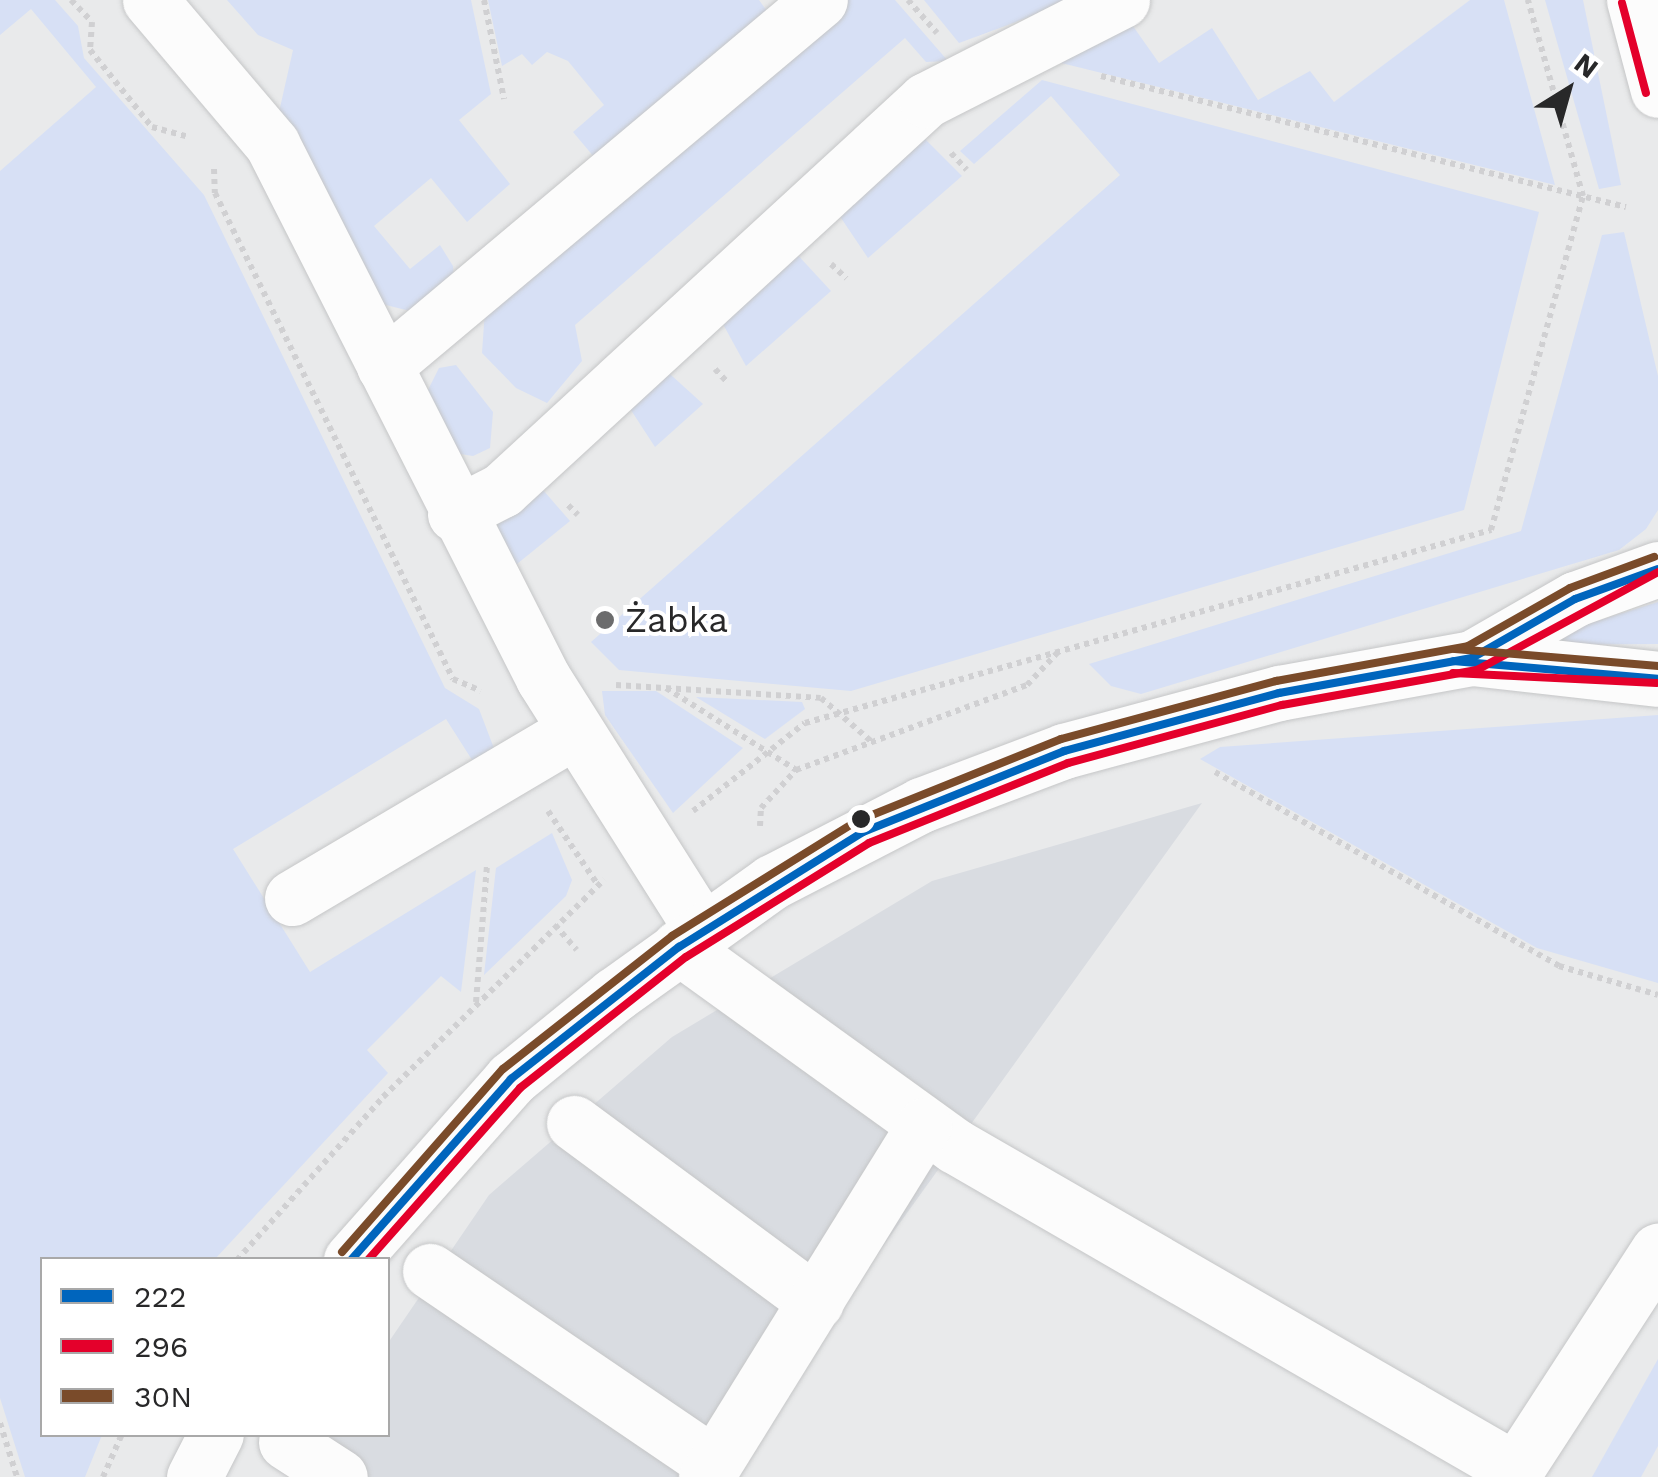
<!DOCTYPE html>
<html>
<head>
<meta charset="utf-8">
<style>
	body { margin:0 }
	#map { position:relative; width:1658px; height:1477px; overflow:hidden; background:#e9eaeb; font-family:"Work Sans",sans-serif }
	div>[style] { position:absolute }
	.built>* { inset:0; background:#d9dce1 }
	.green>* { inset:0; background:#d7e0f5 }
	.path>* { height:6px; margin-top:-3px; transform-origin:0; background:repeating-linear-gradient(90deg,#d0d0d2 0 5px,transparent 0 10px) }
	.roads { filter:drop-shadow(0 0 2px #c5c6c7) drop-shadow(0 0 2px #c5c6c7) }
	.minor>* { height:55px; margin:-27.5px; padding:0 27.5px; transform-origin:27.5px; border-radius:27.5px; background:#fcfcfc }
	.bus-1>* { height:8px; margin:-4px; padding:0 4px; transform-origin:4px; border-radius:4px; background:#0065bd }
	.bus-2>* { height:8px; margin:-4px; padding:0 4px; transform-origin:4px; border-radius:4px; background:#e4002b }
	.bus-3>* { height:8px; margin:-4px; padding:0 4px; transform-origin:4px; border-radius:4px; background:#7a4b2a }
	.dots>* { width:28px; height:28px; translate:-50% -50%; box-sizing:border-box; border:5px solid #fff; border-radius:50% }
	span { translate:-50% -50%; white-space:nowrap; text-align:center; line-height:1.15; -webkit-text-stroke:8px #fff; paint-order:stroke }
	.poi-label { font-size:35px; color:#282829 }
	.left { translate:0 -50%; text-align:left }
	.legend { position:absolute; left:40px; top:1257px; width:350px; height:180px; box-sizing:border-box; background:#fff; border:2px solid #a9a9a9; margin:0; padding:12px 18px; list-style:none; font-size:30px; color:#282829 }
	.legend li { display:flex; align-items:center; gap:20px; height:50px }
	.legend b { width:50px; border:2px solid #a9a9a9 }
	.north { position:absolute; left:1518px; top:40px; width:100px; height:100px; -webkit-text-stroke:8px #fff; paint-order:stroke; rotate:37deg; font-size:28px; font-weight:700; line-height:40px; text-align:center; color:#282829 }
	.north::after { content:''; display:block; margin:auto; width:35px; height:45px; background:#282829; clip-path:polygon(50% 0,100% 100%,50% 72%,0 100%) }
</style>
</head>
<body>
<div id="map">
	<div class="built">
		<div style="clip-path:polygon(1202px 803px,717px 1477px,296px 1477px,325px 1435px,388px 1434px,388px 1343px,489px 1195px,672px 1037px,932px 881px)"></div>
	</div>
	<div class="green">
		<div style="clip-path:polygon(0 0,55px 0,78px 26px,84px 58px,204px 195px,445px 688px,479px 709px,495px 751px,474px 763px,446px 719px,233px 849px,310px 972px,476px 870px,461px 992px,441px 976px,367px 1050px,388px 1073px,215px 1259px,42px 1260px,42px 1434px,102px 1435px,85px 1477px,25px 1477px,0 1398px,0 171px,96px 87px,31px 9px,0 35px)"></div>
		<div style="clip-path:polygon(227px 0,471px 0,491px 94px,459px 120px,510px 184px,467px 222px,431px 178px,374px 226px,410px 269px,440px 245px,453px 266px,454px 279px,426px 315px,382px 304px,277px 121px,293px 50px,258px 35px)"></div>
		<div style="clip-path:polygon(488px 0,759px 0,772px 18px,594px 157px,573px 132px,604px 105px,568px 61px,547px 52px,532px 65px,522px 54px,502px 66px)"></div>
		<div style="clip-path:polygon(844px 0,895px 0,948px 61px,926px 62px,905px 38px,575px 325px,582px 361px,547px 403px,516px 388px,482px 353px,485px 309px)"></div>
		<div style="clip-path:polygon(924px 0,1075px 0,959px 43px)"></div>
		<div style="clip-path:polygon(1470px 0,1504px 0,1555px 185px,1041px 58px,1128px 19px,1159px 63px,1212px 28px,1258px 100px,1310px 71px,1334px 102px)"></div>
		<div style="clip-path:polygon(1545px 0,1583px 0,1621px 185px,1599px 189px)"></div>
		<div style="clip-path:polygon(1042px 80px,1539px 212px,1464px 510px,851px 691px,619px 670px,591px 642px,1120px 175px,1051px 96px,974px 164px,960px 151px)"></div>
		<div style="clip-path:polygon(912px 126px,962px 176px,868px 258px,837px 212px)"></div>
		<div style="clip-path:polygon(1624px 232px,1658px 376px,1658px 510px,1646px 529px,1619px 550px,1141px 694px,1111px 686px,1089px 664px,1521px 531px,1602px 235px)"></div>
		<div style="clip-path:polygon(794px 251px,831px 291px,746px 366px,718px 315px)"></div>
		<div style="clip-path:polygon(456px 365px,493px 412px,490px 448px,473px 456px,454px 453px,428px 390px,439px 368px)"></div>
		<div style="clip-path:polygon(660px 365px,703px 404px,655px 447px,627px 404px)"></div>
		<div style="clip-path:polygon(530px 475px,570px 521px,507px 572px,490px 532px)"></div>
		<div style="clip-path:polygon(1658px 602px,1658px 644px,1520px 645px)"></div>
		<div style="clip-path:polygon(602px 691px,656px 691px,743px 748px,673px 813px,605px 715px)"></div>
		<div style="clip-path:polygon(696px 697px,802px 702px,805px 709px,765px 739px)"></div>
		<div style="clip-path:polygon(1658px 715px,1658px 983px,1537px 948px,1200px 759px,1220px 747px)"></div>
		<div style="clip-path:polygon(552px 833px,572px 880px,566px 896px,484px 975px,496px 868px)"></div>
		<div style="clip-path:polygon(1658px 1359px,1658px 1446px,1641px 1477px,1592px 1477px)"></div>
	</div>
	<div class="path">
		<div style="left:71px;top:0;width:30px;rotate:46deg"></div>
		<div style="left:92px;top:22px;width:28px;rotate:94deg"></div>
		<div style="left:90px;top:50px;width:99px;rotate:51.2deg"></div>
		<div style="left:152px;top:127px;width:35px;rotate:15deg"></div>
		<div style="left:484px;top:0;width:101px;rotate:78.6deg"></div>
		<div style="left:908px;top:0;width:44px;rotate:48.7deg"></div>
		<div style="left:1101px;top:76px;width:541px;rotate:14.01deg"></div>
		<div style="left:951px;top:153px;width:23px;rotate:47deg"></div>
		<div style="left:214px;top:169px;width:24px;rotate:88deg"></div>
		<div style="left:215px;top:193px;width:541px;rotate:63.91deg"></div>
		<div style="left:453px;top:679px;width:30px;rotate:23deg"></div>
		<div style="left:831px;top:264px;width:21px;rotate:43deg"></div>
		<div style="left:715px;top:369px;width:19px;rotate:47deg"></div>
		<div style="left:568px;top:505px;width:14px;rotate:45deg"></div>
		<div style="left:616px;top:685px;width:205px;rotate:3.6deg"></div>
		<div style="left:821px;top:698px;width:67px;rotate:40.8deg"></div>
		<div style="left:666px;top:688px;width:154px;rotate:32.2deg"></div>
		<div style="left:796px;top:770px;width:246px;rotate:-20.2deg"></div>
		<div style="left:1027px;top:685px;width:45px;rotate:-46.8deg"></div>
		<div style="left:1215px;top:772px;width:395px;rotate:29.4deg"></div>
		<div style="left:1559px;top:966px;width:103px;rotate:16.3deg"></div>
		<div style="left:548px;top:811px;width:89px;rotate:56deg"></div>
		<div style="left:693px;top:811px;width:142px;rotate:-38.2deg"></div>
		<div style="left:805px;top:723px;width:713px;rotate:-15.71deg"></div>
		<div style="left:1491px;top:530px;width:346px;rotate:-74.6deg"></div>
		<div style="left:1583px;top:196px;width:204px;rotate:-105.7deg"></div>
		<div style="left:760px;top:826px;width:18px;rotate:-87deg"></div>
		<div style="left:761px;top:808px;width:52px;rotate:-47.4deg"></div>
		<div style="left:555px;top:925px;width:33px;rotate:49deg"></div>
		<div style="left:476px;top:1002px;width:138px;rotate:-85.4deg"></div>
		<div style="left:237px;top:1260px;width:219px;rotate:-48.1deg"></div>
		<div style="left:383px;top:1097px;width:310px;rotate:-44.5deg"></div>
		<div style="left:0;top:1423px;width:57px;rotate:72.5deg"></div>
		<div style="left:103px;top:1477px;width:47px;rotate:-66.2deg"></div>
	</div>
	<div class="roads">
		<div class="minor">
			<div style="left:150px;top:0;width:189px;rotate:49.7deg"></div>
			<div style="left:272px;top:144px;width:599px;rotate:63.09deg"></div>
			<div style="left:543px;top:678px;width:299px;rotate:57.7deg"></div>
			<div style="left:1634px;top:0;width:93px;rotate:75.1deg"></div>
			<div style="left:384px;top:366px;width:569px;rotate:-40.01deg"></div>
			<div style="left:455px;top:514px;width:53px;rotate:-27.1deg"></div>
			<div style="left:502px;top:490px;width:576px;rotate:-42.61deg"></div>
			<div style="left:926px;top:100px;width:220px;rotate:-27deg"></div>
			<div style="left:1472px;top:658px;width:119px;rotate:-29.8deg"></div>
			<div style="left:1575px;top:599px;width:88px;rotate:-19.9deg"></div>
			<div style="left:292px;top:898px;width:326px;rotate:-30.6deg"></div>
			<div style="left:679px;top:947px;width:340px;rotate:35.8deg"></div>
			<div style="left:955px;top:1146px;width:648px;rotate:30.01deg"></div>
			<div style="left:574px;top:1123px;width:301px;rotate:36.5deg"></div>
			<div style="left:351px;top:1260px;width:242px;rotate:-48.5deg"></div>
			<div style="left:511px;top:1079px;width:133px;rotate:-39.2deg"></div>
			<div style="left:614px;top:995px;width:194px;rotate:-35.6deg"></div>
			<div style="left:772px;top:882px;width:168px;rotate:-27.3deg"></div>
			<div style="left:921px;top:805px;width:153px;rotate:-20.7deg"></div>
			<div style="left:1064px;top:751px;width:223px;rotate:-15.1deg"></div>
			<div style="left:1279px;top:693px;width:196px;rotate:-10.3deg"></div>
			<div style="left:1472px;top:658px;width:187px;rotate:6.4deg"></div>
			<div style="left:430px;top:1271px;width:338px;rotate:34.2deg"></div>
			<div style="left:286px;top:1442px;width:64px;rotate:32.9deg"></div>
			<div style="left:194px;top:1477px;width:48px;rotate:-62.9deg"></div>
			<div style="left:706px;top:1477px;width:414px;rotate:-58.2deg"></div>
			<div style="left:1511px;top:1477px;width:270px;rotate:-57deg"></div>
		</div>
	</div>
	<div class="bus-1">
		<div style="left:1454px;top:661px;width:205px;rotate:5deg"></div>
		<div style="left:351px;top:1260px;width:242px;rotate:-48.5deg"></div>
		<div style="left:511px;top:1079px;width:214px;rotate:-38.2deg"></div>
		<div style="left:679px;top:947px;width:217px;rotate:-32deg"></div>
		<div style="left:863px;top:832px;width:217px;rotate:-21.9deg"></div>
		<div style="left:1064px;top:751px;width:223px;rotate:-15.1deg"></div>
		<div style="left:1279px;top:693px;width:196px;rotate:-10.3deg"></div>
		<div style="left:1472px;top:658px;width:119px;rotate:-29.8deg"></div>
		<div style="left:1575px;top:599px;width:88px;rotate:-19.9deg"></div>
	</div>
	<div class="bus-2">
		<div style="left:1622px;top:3px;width:93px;rotate:75.1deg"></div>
		<div style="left:1453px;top:673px;width:204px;rotate:2.8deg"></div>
		<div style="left:368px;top:1260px;width:230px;rotate:-48.5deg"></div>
		<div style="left:520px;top:1088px;width:211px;rotate:-38.3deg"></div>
		<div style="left:686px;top:957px;width:216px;rotate:-31.9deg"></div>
		<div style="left:869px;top:843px;width:214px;rotate:-21.9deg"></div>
		<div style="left:1068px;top:763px;width:222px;rotate:-15.2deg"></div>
		<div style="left:1282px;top:705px;width:198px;rotate:-10.2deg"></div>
		<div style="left:1477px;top:670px;width:206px;rotate:-28.4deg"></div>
	</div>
	<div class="bus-3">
		<div style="left:1455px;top:649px;width:204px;rotate:4.8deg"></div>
		<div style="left:342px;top:1252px;width:244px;rotate:-48.7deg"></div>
		<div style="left:503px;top:1069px;width:215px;rotate:-38.2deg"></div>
		<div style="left:672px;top:936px;width:218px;rotate:-31.9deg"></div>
		<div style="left:857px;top:821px;width:220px;rotate:-21.9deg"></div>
		<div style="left:1061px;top:739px;width:223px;rotate:-15.1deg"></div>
		<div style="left:1276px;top:681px;width:195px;rotate:-10.3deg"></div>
		<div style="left:1468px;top:646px;width:117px;rotate:-29.6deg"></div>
		<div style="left:1570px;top:588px;width:90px;rotate:-20.3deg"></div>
	</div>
	<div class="dots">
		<div style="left:605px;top:620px;background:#6c6c6d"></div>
		<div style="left:861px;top:819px;background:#282829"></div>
	</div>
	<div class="poi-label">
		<span class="left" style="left:625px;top:620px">Żabka</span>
	</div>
	<ul class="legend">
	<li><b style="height:12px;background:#0065bd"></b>222</li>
	<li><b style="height:12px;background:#e4002b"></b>296</li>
	<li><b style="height:12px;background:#7a4b2a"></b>30N</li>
	</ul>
	<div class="north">N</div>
</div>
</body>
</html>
